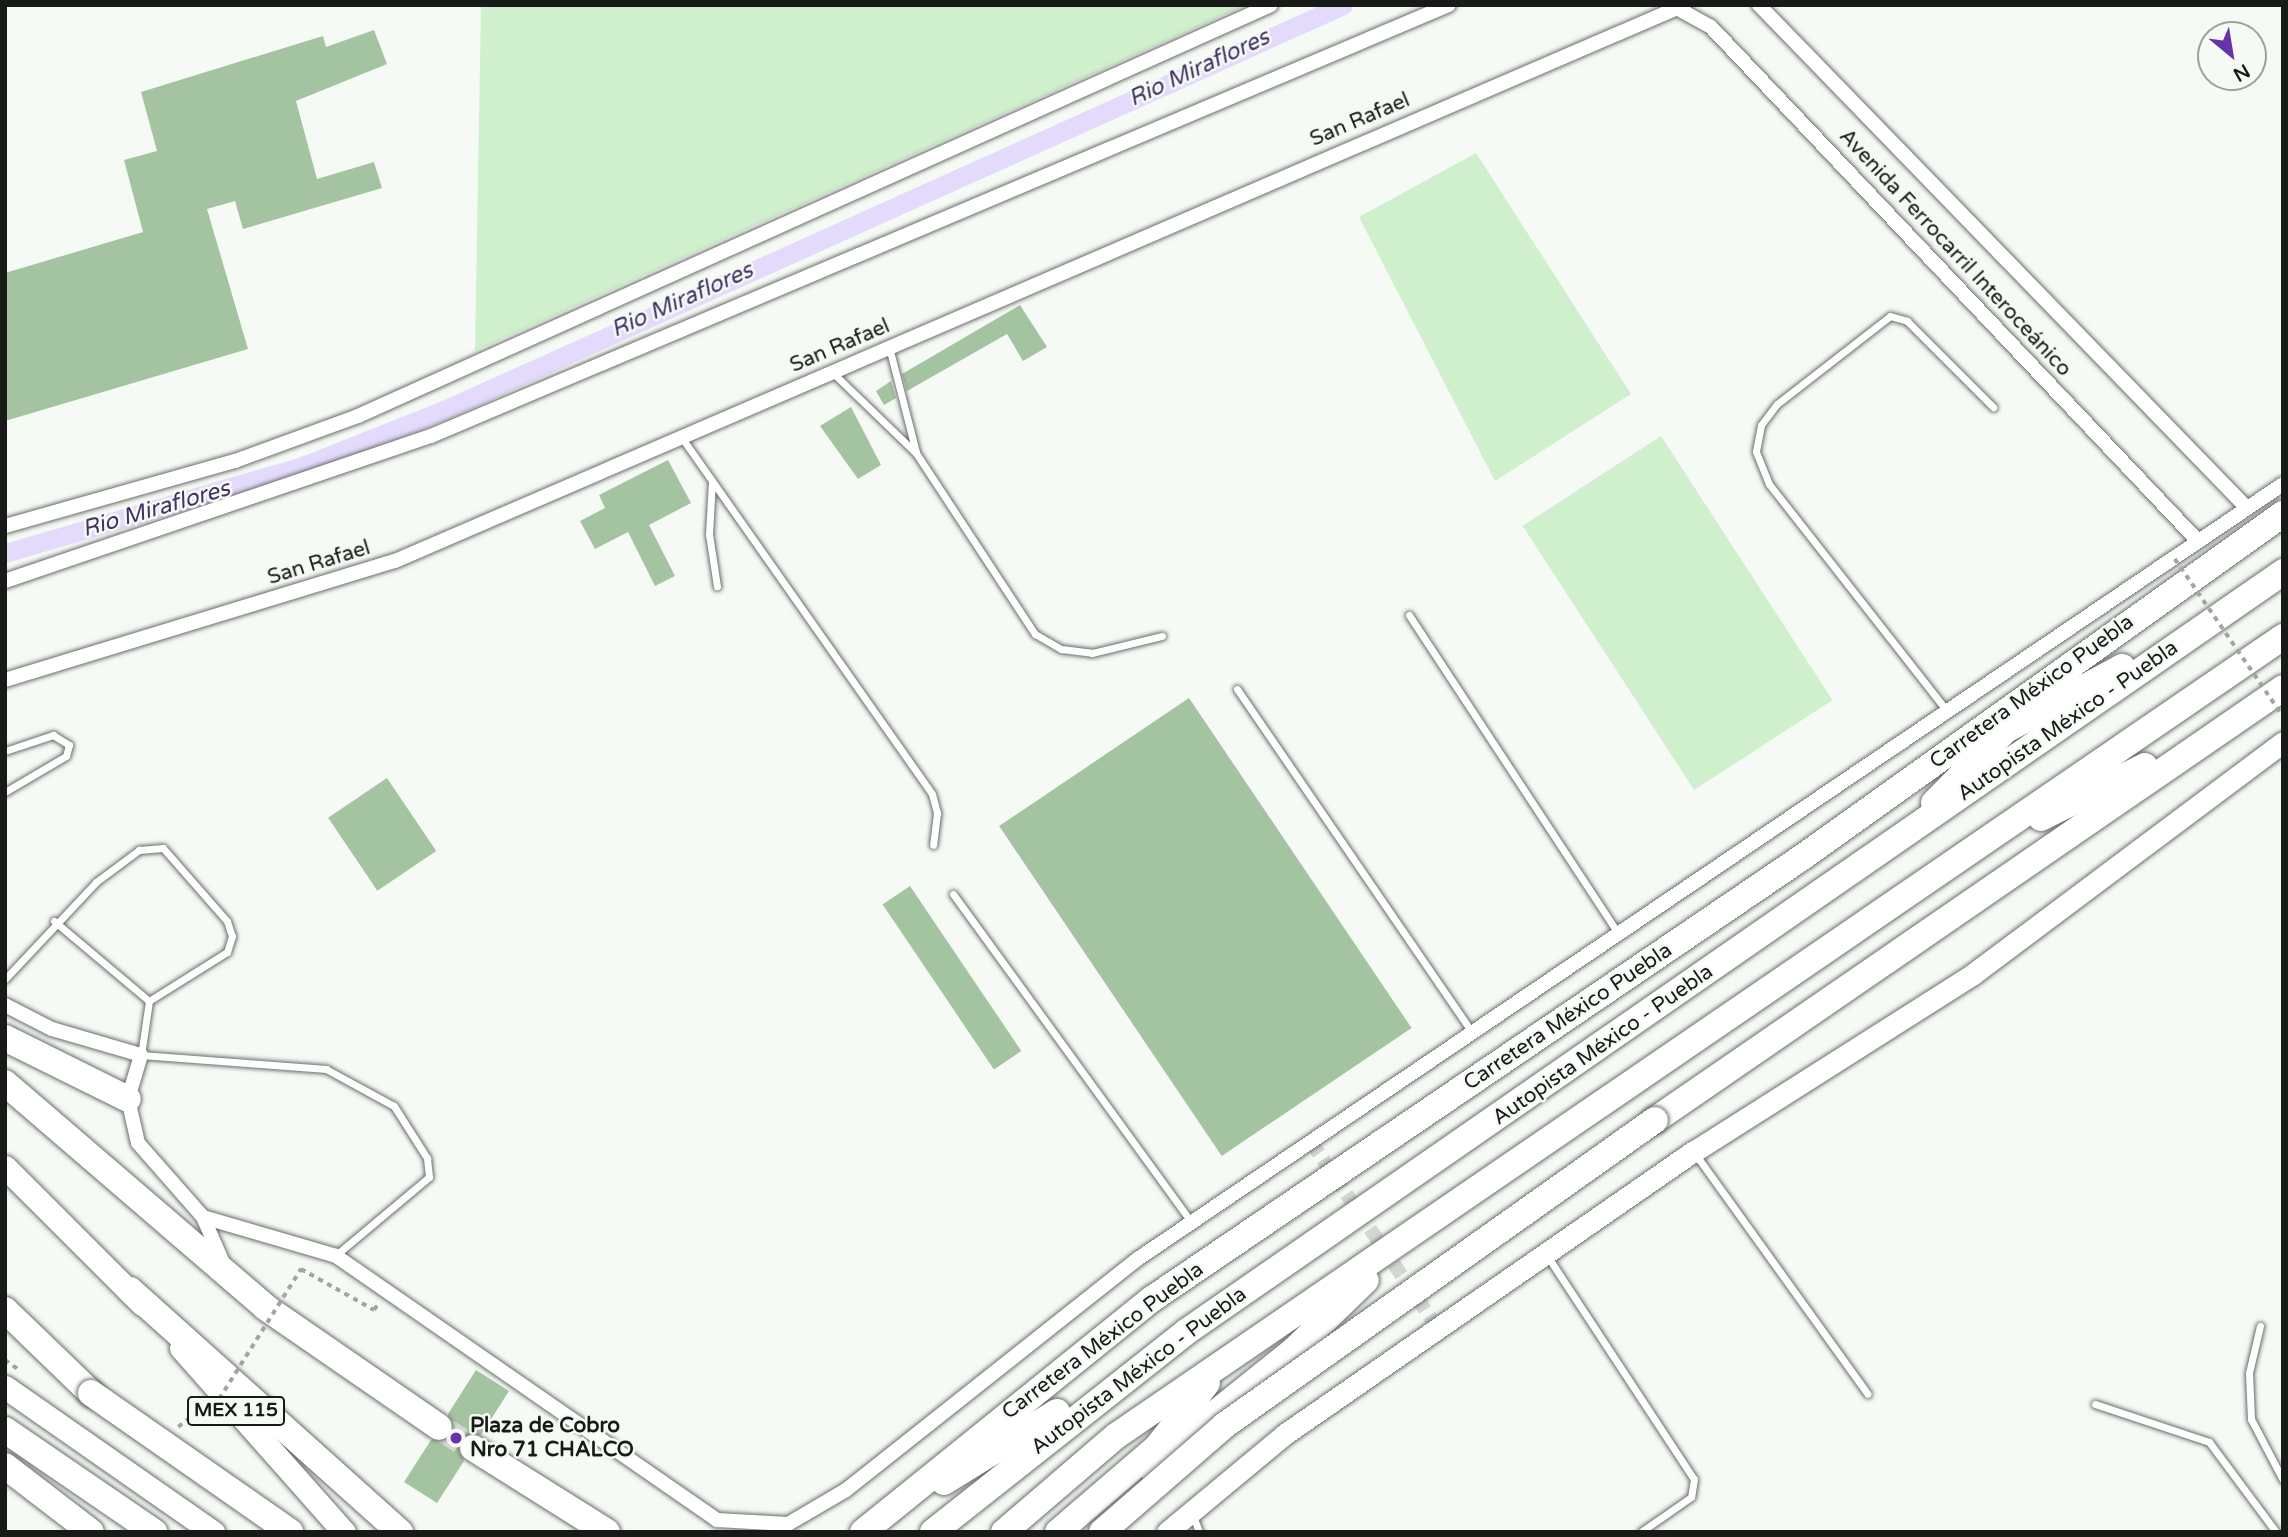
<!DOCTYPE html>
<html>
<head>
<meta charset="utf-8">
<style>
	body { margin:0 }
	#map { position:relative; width:2288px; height:1537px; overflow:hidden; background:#f5faf5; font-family:"Varela Round",sans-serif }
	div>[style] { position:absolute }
	.green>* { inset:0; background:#d0efcd; transform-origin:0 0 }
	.canal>* { height:19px; margin:-9.5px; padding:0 9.5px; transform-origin:9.5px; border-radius:9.5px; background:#e4dafc }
	.building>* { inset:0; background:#a4c4a1; transform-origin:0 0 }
	.street-tunnel>* { height:14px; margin-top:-7px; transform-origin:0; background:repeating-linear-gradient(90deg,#d4d8d4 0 14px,transparent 0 21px) }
	.highway-tunnel>* { height:26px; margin-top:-13px; transform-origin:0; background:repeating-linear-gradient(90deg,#d4d8d4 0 26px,transparent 0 39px) }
	.path>* { height:3.5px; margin-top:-1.75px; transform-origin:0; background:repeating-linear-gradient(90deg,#a1a4a1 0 5px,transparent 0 10px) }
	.roads { filter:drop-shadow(0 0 2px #6a6e6a) drop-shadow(0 0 2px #6a6e6a) }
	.lane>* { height:7px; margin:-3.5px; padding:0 3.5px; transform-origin:3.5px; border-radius:3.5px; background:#fff }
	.street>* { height:14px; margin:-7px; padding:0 7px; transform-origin:7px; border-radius:7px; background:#fff }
	.secondary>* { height:21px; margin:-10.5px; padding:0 10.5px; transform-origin:10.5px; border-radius:10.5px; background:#fff }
	.primary>* { height:23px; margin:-11.5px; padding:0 11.5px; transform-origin:11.5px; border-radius:11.5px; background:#fff }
	.highway>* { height:26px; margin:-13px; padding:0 13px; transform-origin:13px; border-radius:13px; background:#fff }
	.path-bridge>* { height:3.5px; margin-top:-1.75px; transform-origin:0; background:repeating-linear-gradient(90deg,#a1a4a1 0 5px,transparent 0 10px) }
	.bridges { filter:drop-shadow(0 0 2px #6a6e6a) drop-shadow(0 0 2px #6a6e6a) }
	.highway-bridge>* { height:26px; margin:-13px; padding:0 13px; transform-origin:13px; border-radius:13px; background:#fff }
	.dots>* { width:19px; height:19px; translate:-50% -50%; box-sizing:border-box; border:4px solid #f5faf5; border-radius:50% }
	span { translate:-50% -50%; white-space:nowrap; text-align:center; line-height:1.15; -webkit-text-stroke:5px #f5faf5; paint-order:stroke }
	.shield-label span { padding:2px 5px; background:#f5faf5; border:2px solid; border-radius:5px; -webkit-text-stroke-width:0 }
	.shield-label { font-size:19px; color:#181a18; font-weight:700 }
	.street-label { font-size:21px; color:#181a18 }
	.poi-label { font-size:21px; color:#181a18; font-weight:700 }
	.left { translate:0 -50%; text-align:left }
	.water-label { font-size:23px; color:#453165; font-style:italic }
	.frame { position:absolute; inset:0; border:7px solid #181a18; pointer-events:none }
	.north { position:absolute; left:2197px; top:21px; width:70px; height:70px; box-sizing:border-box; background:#f5faf5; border:2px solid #9da09d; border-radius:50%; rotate:150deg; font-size:19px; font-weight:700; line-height:28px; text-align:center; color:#181a18 }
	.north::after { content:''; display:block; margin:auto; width:24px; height:32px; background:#6833aa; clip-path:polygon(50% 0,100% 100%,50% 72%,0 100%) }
</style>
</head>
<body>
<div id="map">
	<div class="green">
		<div style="clip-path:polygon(481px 5px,1246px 5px,475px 351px)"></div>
		<div style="clip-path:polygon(1476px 153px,1631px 394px,1495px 481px,1359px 217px)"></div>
		<div style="left:1661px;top:436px;width:315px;height:165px;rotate:57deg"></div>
	</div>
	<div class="canal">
		<div style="left:5px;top:553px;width:307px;rotate:-16.3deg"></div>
		<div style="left:300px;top:467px;width:155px;rotate:-21.6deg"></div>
		<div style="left:444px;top:410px;width:986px;rotate:-24.25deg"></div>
	</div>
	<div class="building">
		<div style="clip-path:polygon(374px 30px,387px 64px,296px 101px,317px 179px,374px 162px,382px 188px,243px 229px,235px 201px,207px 209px,248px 349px,5px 421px,5px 273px,143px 232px,124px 160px,157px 151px,141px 92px,323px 36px,326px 47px)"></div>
		<div style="clip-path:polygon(1020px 305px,1047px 347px,1023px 361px,1007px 334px,907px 391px,902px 374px)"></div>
		<div style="clip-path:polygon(891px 381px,896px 398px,884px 405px,876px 391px)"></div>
		<div style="clip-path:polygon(851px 407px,881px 465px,858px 479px,820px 426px)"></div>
		<div style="clip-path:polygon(668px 460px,691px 503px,649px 525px,675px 576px,655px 586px,628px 532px,595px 549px,580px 521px,605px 508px,599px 495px)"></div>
		<div style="left:1189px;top:698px;width:398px;height:229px;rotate:56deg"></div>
		<div style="left:387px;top:778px;width:88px;height:71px;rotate:56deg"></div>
		<div style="left:910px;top:886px;width:199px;height:33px;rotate:56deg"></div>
		<div style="clip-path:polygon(476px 1370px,509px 1391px,481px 1435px,460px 1439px,464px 1461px,437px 1503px,404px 1482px,431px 1440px,452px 1435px,448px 1414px)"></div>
	</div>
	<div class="street-tunnel">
		<div style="left:1311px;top:1142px;width:226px;rotate:55.8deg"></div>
	</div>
	<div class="highway-tunnel">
		<div style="left:439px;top:1427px;width:40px;rotate:32deg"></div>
	</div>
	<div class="path">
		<div style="left:301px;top:1269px;width:84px;rotate:29.3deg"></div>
		<div style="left:374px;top:1310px;width:9px;rotate:-58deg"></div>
		<div style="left:5px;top:1360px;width:16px;rotate:35deg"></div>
		<div style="left:178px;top:1427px;width:35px;rotate:-39deg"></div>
	</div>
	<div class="roads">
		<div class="lane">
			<div style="left:889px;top:347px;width:108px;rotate:75.6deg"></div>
			<div style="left:832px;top:372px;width:117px;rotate:44deg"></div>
			<div style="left:916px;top:453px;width:217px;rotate:56.7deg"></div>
			<div style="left:1035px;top:634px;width:30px;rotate:30deg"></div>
			<div style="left:1061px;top:649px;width:31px;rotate:7deg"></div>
			<div style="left:1092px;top:653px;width:72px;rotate:-13.7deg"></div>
			<div style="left:682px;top:438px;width:435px;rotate:54.9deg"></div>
			<div style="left:932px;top:794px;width:20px;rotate:75deg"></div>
			<div style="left:937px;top:813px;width:32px;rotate:97deg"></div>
			<div style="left:712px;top:481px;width:53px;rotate:93.2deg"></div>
			<div style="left:709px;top:534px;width:53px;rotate:81.3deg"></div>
			<div style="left:1409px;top:615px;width:381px;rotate:56.7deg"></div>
			<div style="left:1237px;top:689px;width:416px;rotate:55.6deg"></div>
			<div style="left:1947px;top:711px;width:288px;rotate:-128.1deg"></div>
			<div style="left:1769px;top:484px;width:35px;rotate:-112deg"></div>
			<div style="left:1756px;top:451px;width:26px;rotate:-79deg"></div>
			<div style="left:1761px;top:425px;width:26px;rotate:-53deg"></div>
			<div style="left:1777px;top:404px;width:143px;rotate:-37.9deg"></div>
			<div style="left:1890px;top:316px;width:18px;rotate:16deg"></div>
			<div style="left:1907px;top:321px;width:122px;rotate:45deg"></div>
			<div style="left:5px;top:751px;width:51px;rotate:-18.4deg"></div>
			<div style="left:53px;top:735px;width:19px;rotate:32deg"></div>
			<div style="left:69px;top:745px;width:11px;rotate:105deg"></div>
			<div style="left:66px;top:756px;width:71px;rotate:149.5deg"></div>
			<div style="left:953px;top:894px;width:405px;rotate:54deg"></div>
			<div style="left:54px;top:921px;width:124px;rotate:40.1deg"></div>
			<div style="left:149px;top:1001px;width:55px;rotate:98.4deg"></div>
			<div style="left:141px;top:1055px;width:186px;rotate:4.3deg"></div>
			<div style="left:326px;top:1069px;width:77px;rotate:28.6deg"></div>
			<div style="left:394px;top:1106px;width:62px;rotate:57.6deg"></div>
			<div style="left:427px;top:1158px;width:19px;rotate:84deg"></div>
			<div style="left:429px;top:1177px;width:121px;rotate:140deg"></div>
			<div style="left:5px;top:979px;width:133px;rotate:-46.8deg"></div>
			<div style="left:96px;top:882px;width:54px;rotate:-36.7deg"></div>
			<div style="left:139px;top:850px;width:24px;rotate:-5deg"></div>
			<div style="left:163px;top:848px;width:97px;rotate:48.8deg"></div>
			<div style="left:227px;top:921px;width:16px;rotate:72deg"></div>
			<div style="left:232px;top:936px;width:17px;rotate:107deg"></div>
			<div style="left:227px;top:952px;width:92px;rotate:147.9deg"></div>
			<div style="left:1696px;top:1155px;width:294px;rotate:54.3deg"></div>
			<div style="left:1546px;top:1254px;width:269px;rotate:56.7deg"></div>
			<div style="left:1694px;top:1479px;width:18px;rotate:99deg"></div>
			<div style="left:1691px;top:1497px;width:61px;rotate:145deg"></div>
			<div style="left:2260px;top:1326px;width:48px;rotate:103.2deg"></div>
			<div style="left:2249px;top:1373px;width:46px;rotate:87.5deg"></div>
			<div style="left:2251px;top:1419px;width:69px;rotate:62.3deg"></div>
			<div style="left:2095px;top:1404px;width:120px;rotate:18.4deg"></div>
			<div style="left:2209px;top:1442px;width:112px;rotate:53.3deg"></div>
			<div style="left:1193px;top:1516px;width:17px;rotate:69deg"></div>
		</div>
		<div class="street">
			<div style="left:1759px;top:5px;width:701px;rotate:45.87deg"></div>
			<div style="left:1673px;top:6px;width:43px;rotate:28.9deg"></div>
			<div style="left:1711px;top:27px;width:708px;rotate:46.55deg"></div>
			<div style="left:5px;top:526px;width:239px;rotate:-15.8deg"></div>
			<div style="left:235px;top:461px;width:131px;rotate:-20.1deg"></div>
			<div style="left:358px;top:416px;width:1001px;rotate:-24.24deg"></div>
			<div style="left:5px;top:581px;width:450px;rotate:-18.8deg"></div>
			<div style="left:431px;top:436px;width:1105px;rotate:-22.95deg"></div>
			<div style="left:5px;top:680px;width:408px;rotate:-17deg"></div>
			<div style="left:395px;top:561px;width:1404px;rotate:-23.33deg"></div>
			<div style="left:5px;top:1005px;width:53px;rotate:27.1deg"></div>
			<div style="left:52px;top:1029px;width:93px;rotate:16.3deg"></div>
			<div style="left:141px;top:1055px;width:46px;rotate:106.5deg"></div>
			<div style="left:128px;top:1099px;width:45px;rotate:77.2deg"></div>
			<div style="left:138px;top:1143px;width:98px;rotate:48.7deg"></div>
			<div style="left:203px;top:1217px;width:52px;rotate:66.4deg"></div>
			<div style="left:203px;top:1217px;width:139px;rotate:16.3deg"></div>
			<div style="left:336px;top:1256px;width:464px;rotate:34.7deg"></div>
			<div style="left:717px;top:1520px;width:71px;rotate:3.2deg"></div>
			<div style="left:788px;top:1524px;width:67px;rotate:-30.4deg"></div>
			<div style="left:846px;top:1490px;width:374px;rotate:-38.4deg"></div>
			<div style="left:1139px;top:1258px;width:1381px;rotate:-34.08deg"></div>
		</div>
		<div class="secondary">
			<div style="left:1167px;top:1532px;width:153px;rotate:-39.7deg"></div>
			<div style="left:1285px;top:1434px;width:496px;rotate:-34.7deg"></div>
			<div style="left:1693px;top:1152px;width:332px;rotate:-32.4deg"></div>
			<div style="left:1973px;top:974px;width:387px;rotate:-36.8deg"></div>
		</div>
		<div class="primary">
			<div style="left:5px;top:1167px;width:194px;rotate:45deg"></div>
			<div style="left:181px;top:1348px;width:246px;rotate:48.5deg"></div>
			<div style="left:5px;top:1387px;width:254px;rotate:34.9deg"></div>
		</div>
		<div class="highway">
			<div style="left:1993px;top:737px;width:147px;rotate:-28.5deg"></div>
			<div style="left:1934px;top:803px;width:105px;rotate:-45.4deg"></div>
			<div style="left:2041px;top:818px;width:116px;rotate:-26.6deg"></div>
			<div style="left:5px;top:1038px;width:137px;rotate:26.4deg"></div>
			<div style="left:5px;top:1083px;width:343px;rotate:40.7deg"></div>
			<div style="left:265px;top:1307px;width:211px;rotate:34.6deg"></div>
			<div style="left:1655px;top:1120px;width:762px;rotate:-34.52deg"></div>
			<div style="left:130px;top:1290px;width:363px;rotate:41.9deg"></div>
			<div style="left:5px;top:1310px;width:120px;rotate:44deg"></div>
			<div style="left:5px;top:1430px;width:181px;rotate:34.4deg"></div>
			<div style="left:473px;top:1448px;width:158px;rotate:32.1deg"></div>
			<div style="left:5px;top:1466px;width:108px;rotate:37.5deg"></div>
			<div style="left:1155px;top:1474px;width:62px;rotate:-47.6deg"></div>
			<div style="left:1197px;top:1428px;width:124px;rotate:-38.8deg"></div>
			<div style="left:1294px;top:1350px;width:100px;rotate:-44.2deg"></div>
			<div style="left:944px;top:1482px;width:133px;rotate:-31.8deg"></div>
			<div style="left:863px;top:1532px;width:371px;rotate:-38.9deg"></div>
			<div style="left:1152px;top:1299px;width:788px;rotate:-34.19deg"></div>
			<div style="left:1804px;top:856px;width:589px;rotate:-35.53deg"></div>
			<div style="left:933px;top:1532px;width:323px;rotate:-38.3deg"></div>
			<div style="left:1186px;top:1332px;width:1335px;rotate:-34.71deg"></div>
			<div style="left:1004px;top:1532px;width:148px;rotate:-40.6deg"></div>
			<div style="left:1116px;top:1436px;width:1414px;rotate:-34.4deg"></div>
			<div style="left:1058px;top:1532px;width:130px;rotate:-40.6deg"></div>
			<div style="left:1157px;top:1447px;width:81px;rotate:-52deg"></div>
		</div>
	</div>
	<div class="path-bridge">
		<div style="left:2175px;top:559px;width:191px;rotate:55.5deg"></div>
		<div style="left:219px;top:1399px;width:154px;rotate:-57.8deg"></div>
	</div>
	<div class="bridges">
		<div class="highway-bridge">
			<div style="left:91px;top:1393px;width:243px;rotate:34.9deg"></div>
			<div style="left:1102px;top:1532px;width:163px;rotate:-41deg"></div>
			<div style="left:1225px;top:1425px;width:527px;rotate:-35.35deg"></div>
		</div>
	</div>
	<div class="dots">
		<div style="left:456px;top:1438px;background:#6833aa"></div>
	</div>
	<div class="shield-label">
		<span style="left:236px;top:1411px">MEX 115</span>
	</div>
	<div class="street-label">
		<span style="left:1360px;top:120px;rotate:-23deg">San Rafael</span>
		<span style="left:1955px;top:253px;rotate:47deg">Avenida Ferrocarril Interoceánico</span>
		<span style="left:840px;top:346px;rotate:-23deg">San Rafael</span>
		<span style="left:319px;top:563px;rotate:-17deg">San Rafael</span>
		<span style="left:2032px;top:692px;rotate:-36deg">Carretera México Puebla</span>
		<span style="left:2068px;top:721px;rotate:-35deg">Autopista México - Puebla</span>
		<span style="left:1568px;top:1017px;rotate:-34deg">Carretera México Puebla</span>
		<span style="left:1603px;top:1045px;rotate:-35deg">Autopista México - Puebla</span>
		<span style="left:1103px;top:1341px;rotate:-37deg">Carretera México Puebla</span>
		<span style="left:1139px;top:1371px;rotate:-37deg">Autopista México - Puebla</span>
	</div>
	<div class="poi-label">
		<span class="left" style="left:470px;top:1438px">Plaza de Cobro<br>Nro 71 CHALCO</span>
	</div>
	<div class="water-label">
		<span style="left:1199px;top:68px;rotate:-25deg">Rio Miraflores</span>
		<span style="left:682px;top:300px;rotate:-24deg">Rio Miraflores</span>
		<span style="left:156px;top:509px;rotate:-16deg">Rio Miraflores</span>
	</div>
	<div class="frame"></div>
	<div class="north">N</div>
</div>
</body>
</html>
